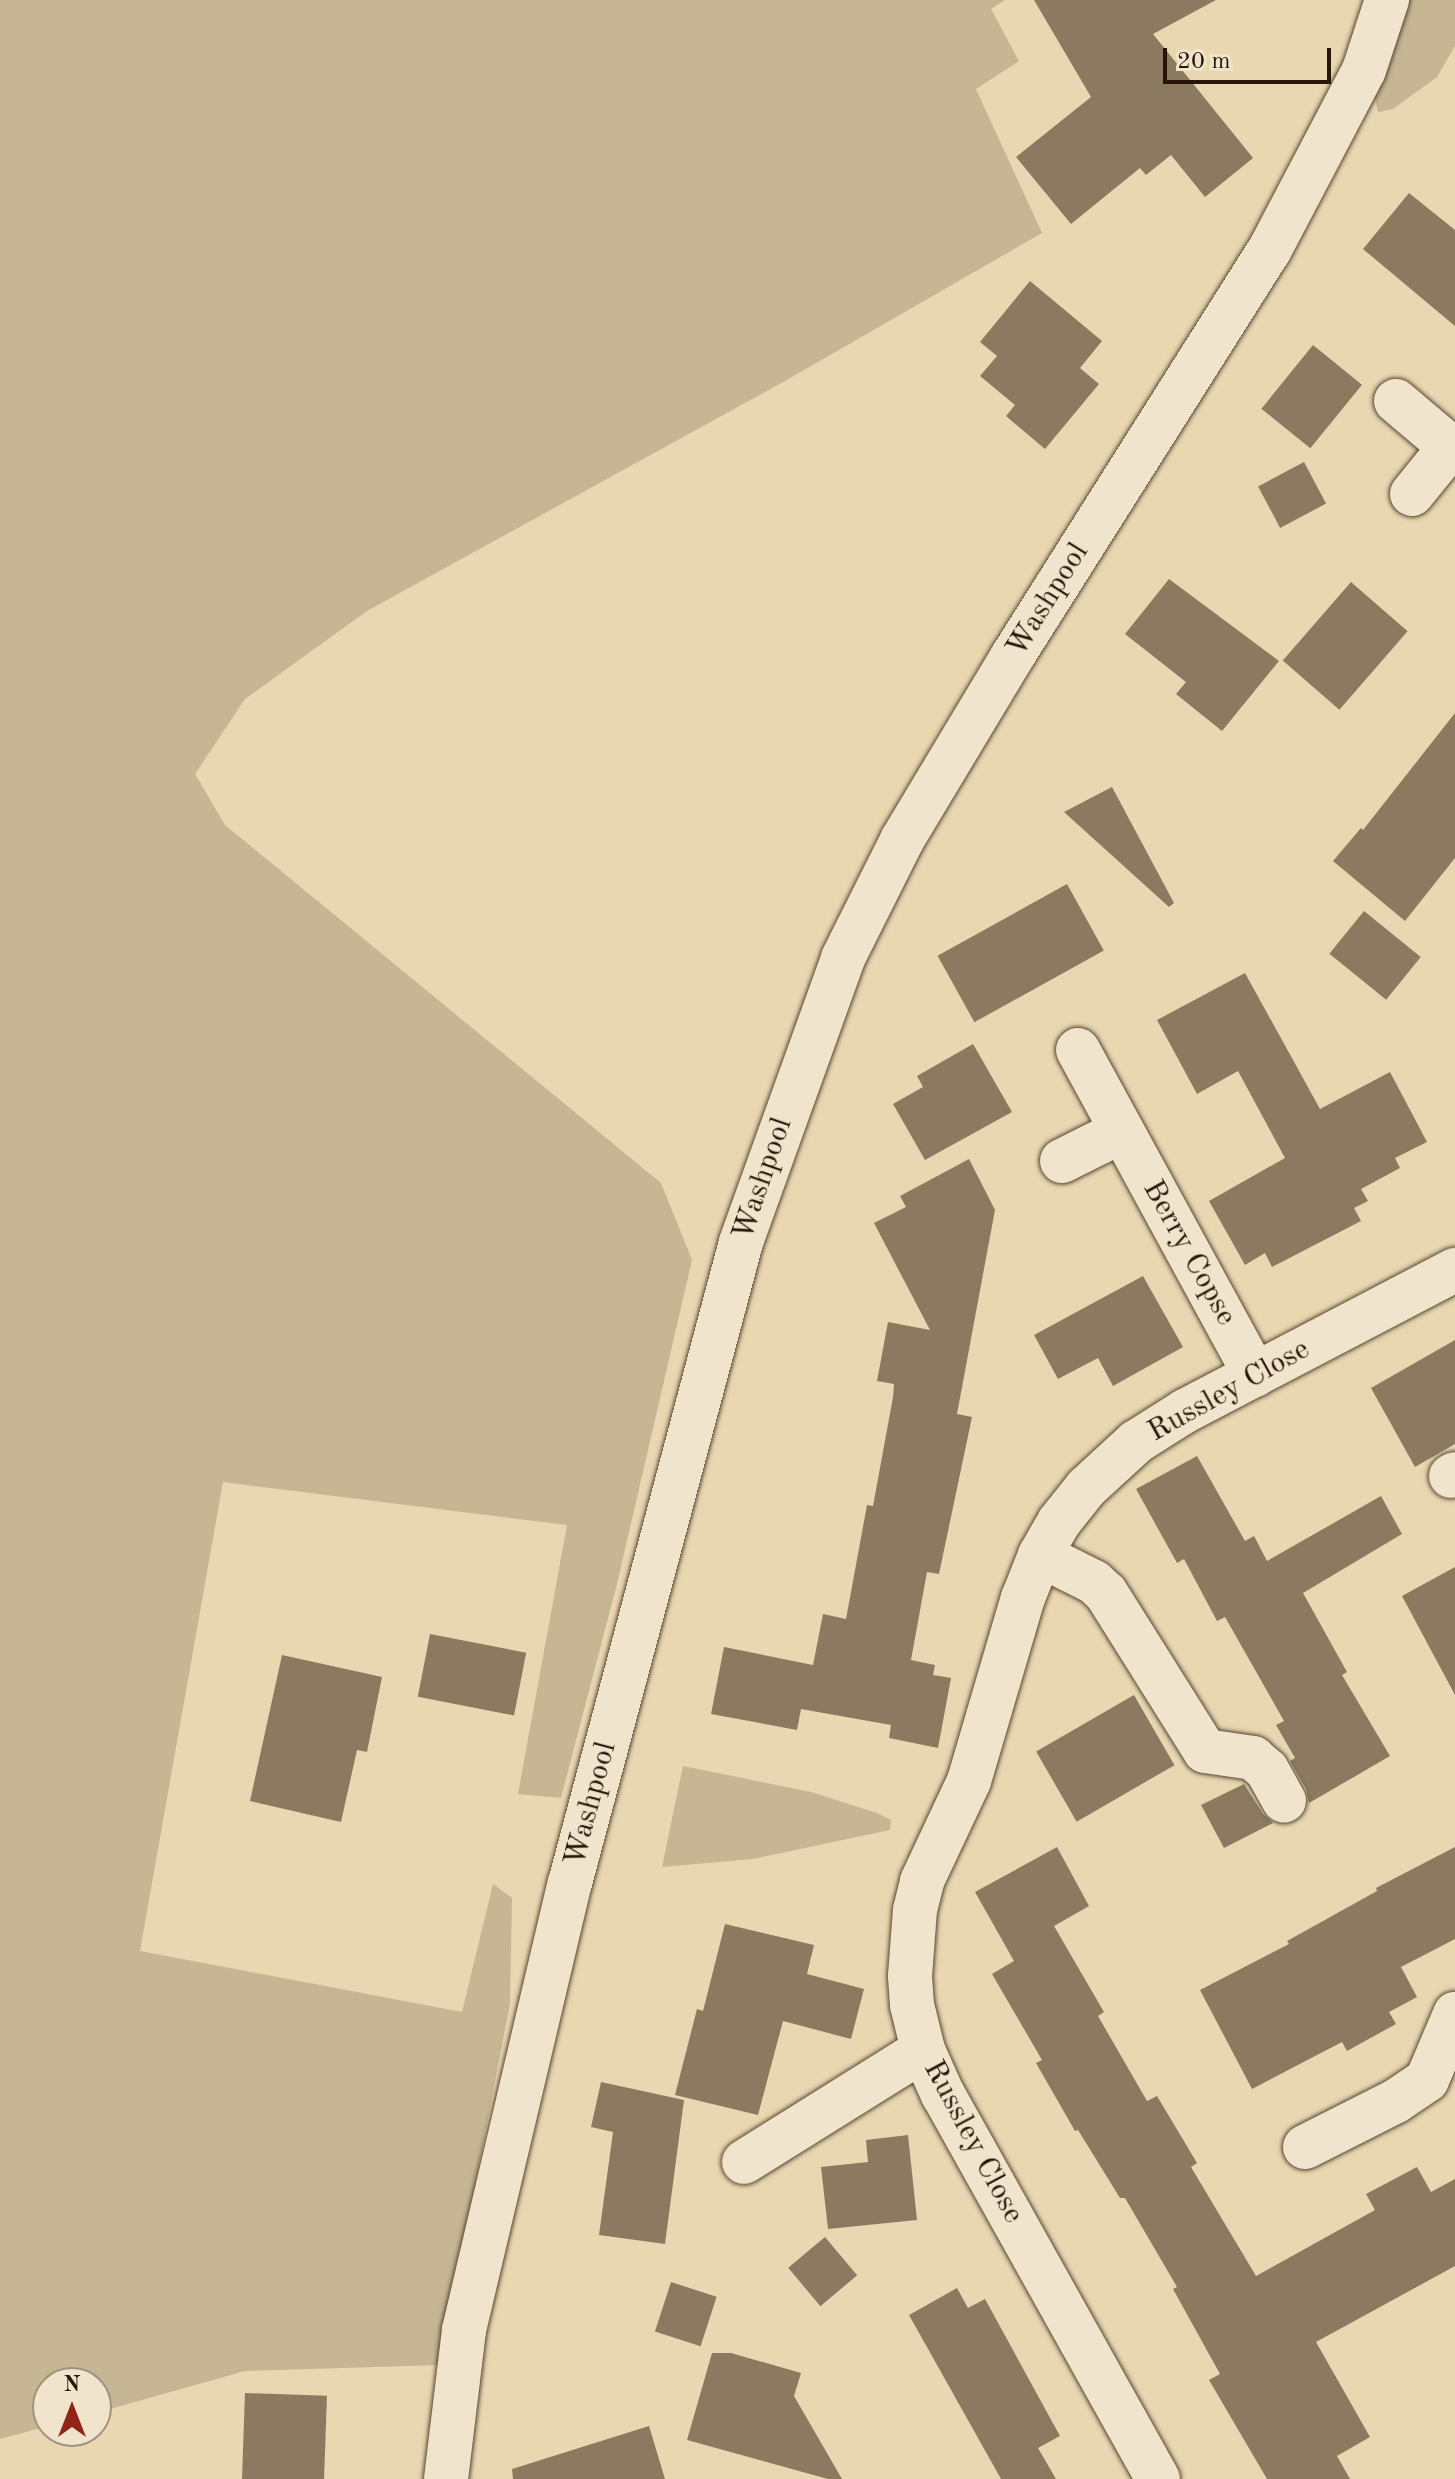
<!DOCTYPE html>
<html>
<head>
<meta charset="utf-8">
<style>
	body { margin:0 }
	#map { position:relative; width:1455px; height:2479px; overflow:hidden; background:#e8d7b0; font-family:"Old Standard TT",serif }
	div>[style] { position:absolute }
	.green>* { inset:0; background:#c7b694 }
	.building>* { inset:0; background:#8c7a60; transform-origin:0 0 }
	.roads { filter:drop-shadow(0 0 2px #584633) drop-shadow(0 0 2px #584633) }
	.minor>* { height:44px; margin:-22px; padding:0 22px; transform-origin:22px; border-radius:22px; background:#f0e5cc }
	span { translate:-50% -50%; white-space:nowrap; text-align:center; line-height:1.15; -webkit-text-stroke:7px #f0e5cc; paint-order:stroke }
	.street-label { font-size:30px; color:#281509 }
	.north { position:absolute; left:32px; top:2367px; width:80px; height:80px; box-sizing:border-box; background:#f0e5cc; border:2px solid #a0927e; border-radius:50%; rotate:0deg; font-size:22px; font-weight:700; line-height:32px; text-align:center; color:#281509 }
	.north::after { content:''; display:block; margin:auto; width:28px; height:36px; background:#8f2418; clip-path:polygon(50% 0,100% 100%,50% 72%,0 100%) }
	.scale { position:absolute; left:1163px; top:48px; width:168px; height:36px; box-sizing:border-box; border:4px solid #281509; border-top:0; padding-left:10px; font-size:24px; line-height:28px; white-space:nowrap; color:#281509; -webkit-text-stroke:6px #f0e5cc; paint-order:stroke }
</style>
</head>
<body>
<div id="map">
	<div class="green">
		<div style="clip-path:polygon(0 0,1005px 0,991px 9px,1019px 61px,976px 89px,1042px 233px,785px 381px,367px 611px,245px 699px,195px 774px,225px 825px,661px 1183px,692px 1260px,617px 1584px,561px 1798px,518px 1794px,567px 1525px,223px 1482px,140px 1951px,462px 2012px,493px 1884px,512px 1898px,510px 2004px,440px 2365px,245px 2371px,96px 2413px,96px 2383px,48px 2383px,48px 2426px,0 2439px)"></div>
		<div style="clip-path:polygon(1400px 0,1455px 0,1455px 46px,1437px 77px,1393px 109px,1378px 112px,1374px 95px)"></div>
		<div style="clip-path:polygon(683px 1766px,811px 1792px,877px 1813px,891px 1820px,890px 1830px,753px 1859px,662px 1867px)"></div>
	</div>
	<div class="building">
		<div style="clip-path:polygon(1034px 0,1216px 0,1153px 34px,1253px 158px,1205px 197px,1171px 155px,1146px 175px,1140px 168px,1071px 224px,1016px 157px,1091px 97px)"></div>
		<div style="clip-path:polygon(1409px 193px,1455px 230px,1455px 326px,1363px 249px)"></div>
		<div style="clip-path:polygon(1030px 281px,1102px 341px,1080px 368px,1099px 384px,1045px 449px,1006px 416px,1015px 405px,980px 376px,997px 356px,980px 342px)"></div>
		<div style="left:1313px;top:345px;width:63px;height:82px;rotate:39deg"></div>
		<div style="left:1304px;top:462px;width:47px;height:52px;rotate:62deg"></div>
		<div style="clip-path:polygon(1169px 579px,1279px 661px,1222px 731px,1176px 694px,1186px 682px,1125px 634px)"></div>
		<div style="left:1351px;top:582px;width:75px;height:104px;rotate:41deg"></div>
		<div style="clip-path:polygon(1455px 713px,1455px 858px,1405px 921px,1333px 861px,1361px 828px,1363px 830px)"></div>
		<div style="clip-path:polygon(1112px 787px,1174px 903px,1169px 907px,1064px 812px)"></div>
		<div style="left:1067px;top:884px;width:76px;height:148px;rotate:61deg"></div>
		<div style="left:1364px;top:911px;width:73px;height:55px;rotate:39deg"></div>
		<div style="clip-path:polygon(1245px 973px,1320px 1109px,1390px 1072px,1427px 1142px,1395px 1158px,1400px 1168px,1361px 1189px,1368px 1201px,1354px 1208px,1361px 1221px,1272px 1267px,1265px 1253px,1245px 1265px,1209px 1201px,1285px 1158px,1238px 1071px,1197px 1094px,1157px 1020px)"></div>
		<div style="clip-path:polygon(973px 1044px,1012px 1112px,925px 1160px,893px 1104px,923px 1087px,917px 1076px)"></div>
		<div style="clip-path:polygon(969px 1159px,995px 1210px,957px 1414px,972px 1417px,939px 1574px,927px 1572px,911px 1660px,935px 1665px,933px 1675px,951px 1678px,938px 1748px,889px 1738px,891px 1725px,801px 1709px,797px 1730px,711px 1714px,724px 1647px,813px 1665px,823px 1614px,846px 1619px,867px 1505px,873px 1506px,893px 1397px,894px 1384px,877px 1381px,888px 1322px,930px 1330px,874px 1223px,906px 1207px,900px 1196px)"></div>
		<div style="clip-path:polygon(1143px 1276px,1183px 1347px,1113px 1386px,1098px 1358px,1058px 1379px,1034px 1335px)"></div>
		<div style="clip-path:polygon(1455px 1340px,1455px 1444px,1415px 1467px,1371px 1388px)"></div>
		<div style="clip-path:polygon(1197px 1456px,1245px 1541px,1254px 1536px,1267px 1561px,1381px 1496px,1402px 1534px,1303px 1593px,1347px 1672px,1342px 1675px,1390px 1756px,1309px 1803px,1306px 1789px,1290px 1761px,1295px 1758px,1276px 1725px,1284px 1721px,1225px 1617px,1217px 1621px,1184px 1559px,1177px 1563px,1136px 1489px)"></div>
		<div style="clip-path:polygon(1455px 1567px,1455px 1695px,1402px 1596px)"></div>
		<div style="left:430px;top:1634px;width:98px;height:64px;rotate:11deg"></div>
		<div style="clip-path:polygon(282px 1655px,382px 1677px,367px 1752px,357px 1750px,341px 1822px,250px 1801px)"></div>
		<div style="left:1134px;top:1695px;width:81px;height:113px;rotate:60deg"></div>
		<div style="clip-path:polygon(1244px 1784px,1263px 1814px,1273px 1823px,1224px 1848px,1201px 1805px)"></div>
		<div style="clip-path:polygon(1057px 1847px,1089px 1906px,1054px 1926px,1104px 2012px,1098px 2016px,1147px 2101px,1157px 2096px,1197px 2163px,1191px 2167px,1256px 2276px,1375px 2210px,1366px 2194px,1417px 2167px,1431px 2192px,1455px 2179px,1455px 2266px,1316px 2342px,1370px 2437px,1337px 2456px,1350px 2479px,1267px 2479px,1209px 2380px,1220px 2374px,1173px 2289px,1177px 2287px,1125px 2198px,1120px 2198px,1078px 2130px,1075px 2131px,1036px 2063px,1042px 2060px,992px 1974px,1014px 1961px,975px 1892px)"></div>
		<div style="clip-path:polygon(1455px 1847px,1455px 1939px,1401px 1967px,1417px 1997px,1389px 2012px,1396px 2024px,1347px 2051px,1342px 2042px,1252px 2089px,1200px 1990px,1289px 1944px,1287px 1941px,1377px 1891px,1376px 1888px)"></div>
		<div style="clip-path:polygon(725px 1924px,814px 1945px,807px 1974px,864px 1989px,851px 2039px,783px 2021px,758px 2115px,675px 2095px,697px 2009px,703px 2011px)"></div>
		<div style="clip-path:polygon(601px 2082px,684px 2100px,665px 2244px,599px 2235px,613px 2132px,591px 2127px)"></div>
		<div style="clip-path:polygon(908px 2135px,917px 2220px,828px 2229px,821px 2167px,868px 2162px,866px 2140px)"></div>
		<div style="left:825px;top:2237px;width:50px;height:48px;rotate:50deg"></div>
		<div style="left:671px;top:2282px;width:48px;height:52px;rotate:18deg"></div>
		<div style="clip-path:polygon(957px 2288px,968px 2308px,985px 2299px,1060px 2436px,1038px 2448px,1056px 2479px,1001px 2479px,909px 2315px)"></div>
		<div style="clip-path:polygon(712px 2353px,731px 2353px,801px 2373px,794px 2396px,842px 2479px,828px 2479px,687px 2440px)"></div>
		<div style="left:245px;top:2393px;width:82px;height:86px;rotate:2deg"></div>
		<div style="clip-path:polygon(649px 2426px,665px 2479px,513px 2479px,512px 2469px)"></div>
	</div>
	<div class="roads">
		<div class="minor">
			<div style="left:1396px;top:401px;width:77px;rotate:40.3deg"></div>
			<div style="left:1412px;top:494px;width:60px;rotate:-51deg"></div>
			<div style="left:1078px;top:1050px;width:370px;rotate:61.4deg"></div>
			<div style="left:1062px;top:1161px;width:67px;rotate:-26.6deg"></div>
			<div style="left:1451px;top:1476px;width:4px;rotate:-27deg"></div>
			<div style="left:1040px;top:1555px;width:60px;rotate:26.6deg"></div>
			<div style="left:1094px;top:1582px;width:16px;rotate:43deg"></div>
			<div style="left:1106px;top:1593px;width:186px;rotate:57.9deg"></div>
			<div style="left:1205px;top:1751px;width:49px;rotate:8.3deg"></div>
			<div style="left:1253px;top:1758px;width:18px;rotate:41deg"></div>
			<div style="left:1267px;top:1770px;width:35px;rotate:61deg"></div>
			<div style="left:1305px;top:2147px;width:102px;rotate:-26.8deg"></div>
			<div style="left:1396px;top:2101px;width:37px;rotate:-34deg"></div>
			<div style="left:1427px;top:2080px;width:72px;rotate:-67deg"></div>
			<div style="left:744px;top:2162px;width:211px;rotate:-32deg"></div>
			<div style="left:446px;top:2479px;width:150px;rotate:-83.1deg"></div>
			<div style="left:464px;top:2330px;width:459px;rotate:-76.7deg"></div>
			<div style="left:570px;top:1883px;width:663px;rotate:-75.06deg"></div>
			<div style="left:741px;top:1242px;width:302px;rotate:-70.2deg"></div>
			<div style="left:843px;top:958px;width:132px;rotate:-63.4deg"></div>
			<div style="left:902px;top:840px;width:214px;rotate:-59deg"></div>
			<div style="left:1012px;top:657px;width:481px;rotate:-57.7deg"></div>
			<div style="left:1269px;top:251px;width:204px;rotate:-62.3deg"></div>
			<div style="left:1364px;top:70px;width:74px;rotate:-71.8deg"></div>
			<div style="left:1158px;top:2479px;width:440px;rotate:-119.2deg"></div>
			<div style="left:943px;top:2095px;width:49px;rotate:-114deg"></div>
			<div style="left:923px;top:2050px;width:46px;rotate:-103.7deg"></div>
			<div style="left:912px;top:2005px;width:29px;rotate:-94deg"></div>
			<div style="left:910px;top:1976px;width:66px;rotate:-85.7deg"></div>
			<div style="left:915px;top:1910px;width:30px;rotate:-76deg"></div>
			<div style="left:922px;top:1881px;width:110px;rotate:-64.8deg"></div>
			<div style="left:969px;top:1781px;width:191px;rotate:-73.6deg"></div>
			<div style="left:1023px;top:1598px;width:46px;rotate:-68.4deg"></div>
			<div style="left:1040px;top:1555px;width:38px;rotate:-60deg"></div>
			<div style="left:1059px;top:1522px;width:43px;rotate:-51.5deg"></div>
			<div style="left:1086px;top:1488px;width:68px;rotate:-42.6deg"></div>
			<div style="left:1136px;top:1442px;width:58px;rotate:-32.3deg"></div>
			<div style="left:1185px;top:1411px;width:305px;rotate:-27.6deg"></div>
		</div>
	</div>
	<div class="street-label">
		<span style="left:1048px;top:600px;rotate:-58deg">Washpool</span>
		<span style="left:763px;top:1179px;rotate:-71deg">Washpool</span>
		<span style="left:1189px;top:1253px;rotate:61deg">Berry Copse</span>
		<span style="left:1229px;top:1391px;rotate:-29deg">Russley Close</span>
		<span style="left:591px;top:1804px;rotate:-75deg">Washpool</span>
		<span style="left:973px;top:2142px;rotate:62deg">Russley Close</span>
	</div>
	<div class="north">N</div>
	<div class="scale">20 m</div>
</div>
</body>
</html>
